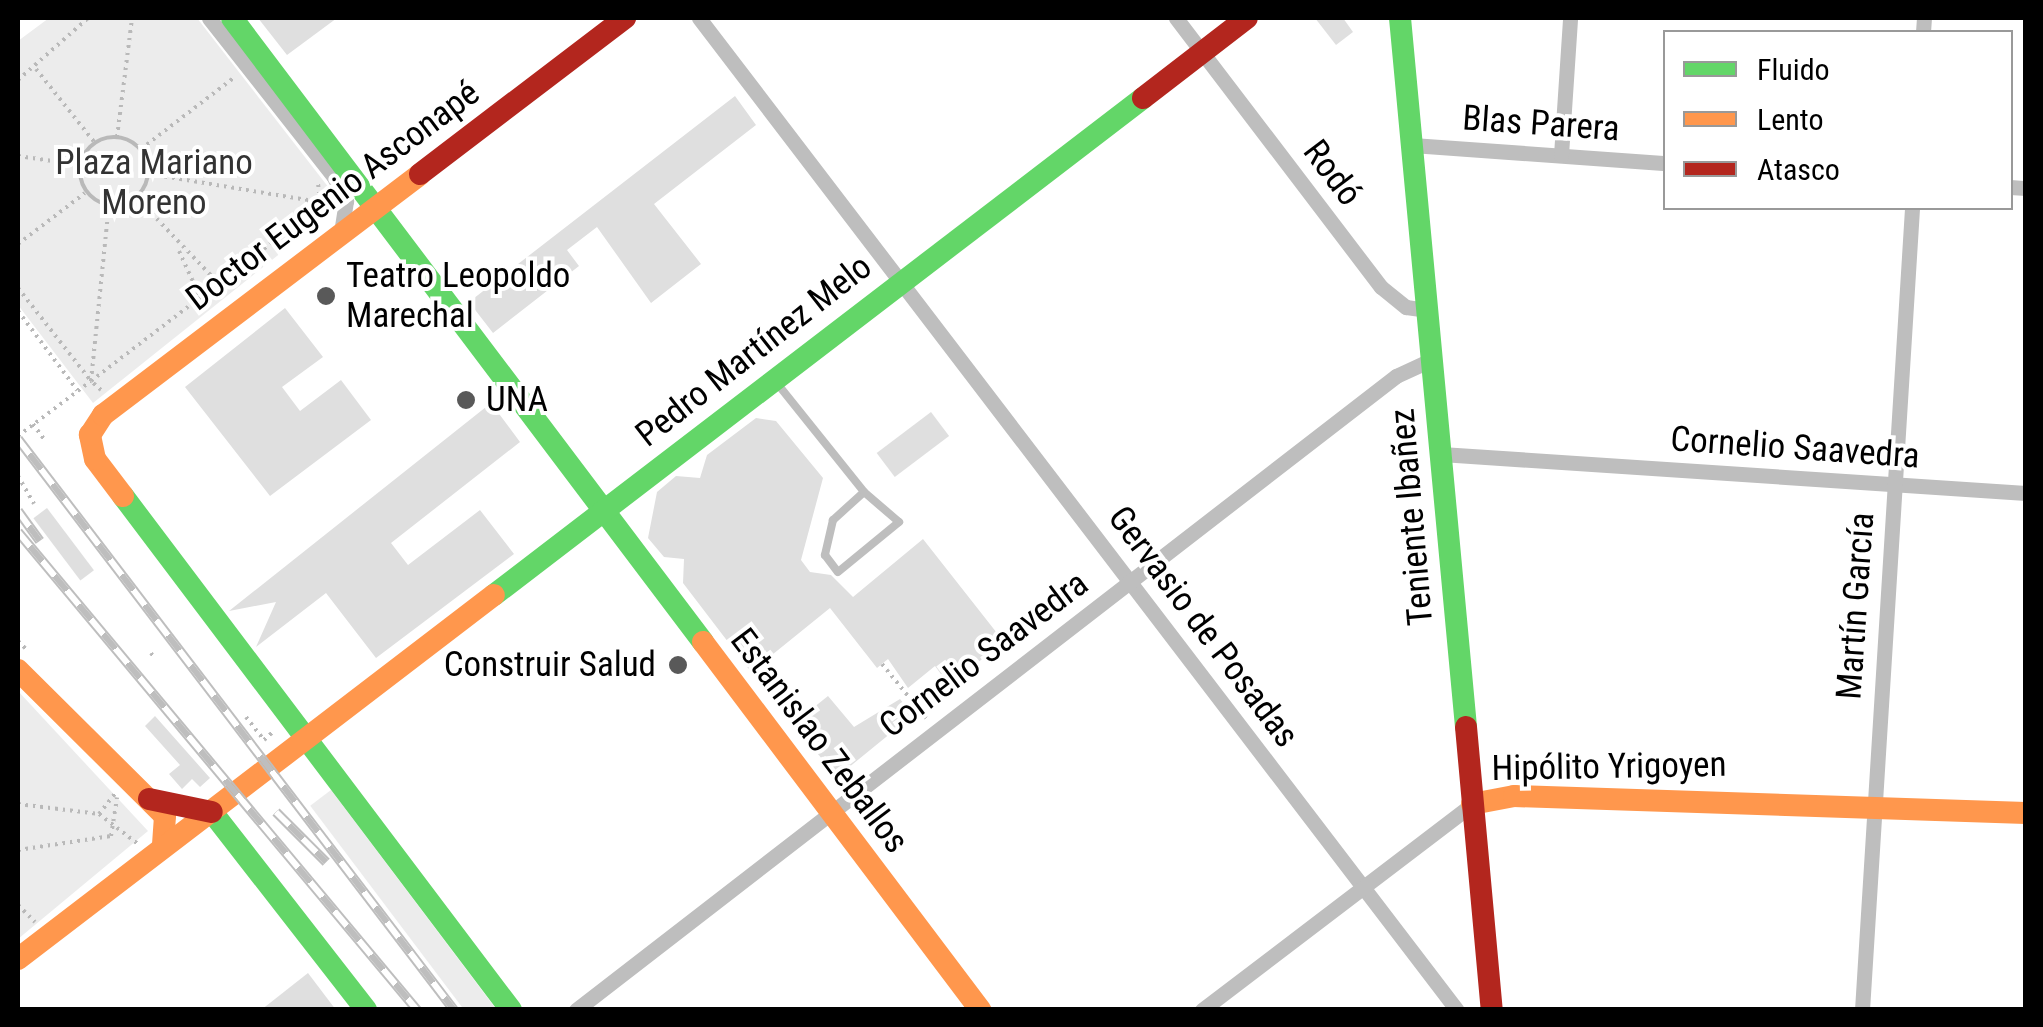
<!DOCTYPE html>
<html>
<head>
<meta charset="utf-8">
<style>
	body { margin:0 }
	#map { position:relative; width:2043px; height:1027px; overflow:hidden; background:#fff; font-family:"Roboto Condensed",sans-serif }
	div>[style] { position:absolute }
	.green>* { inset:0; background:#ececec; transform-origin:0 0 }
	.building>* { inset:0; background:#dfdfdf; transform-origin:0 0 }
	.path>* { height:4px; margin-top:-2px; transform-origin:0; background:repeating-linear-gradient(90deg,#b9b9b9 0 2.5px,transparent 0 7.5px) }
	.path>.ring { margin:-2px; padding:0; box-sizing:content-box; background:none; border:4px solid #b9b9b9; border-radius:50% }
	.lane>* { height:8px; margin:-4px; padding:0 4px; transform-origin:4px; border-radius:4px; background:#bebebe }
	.street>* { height:15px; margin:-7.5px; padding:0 7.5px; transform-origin:7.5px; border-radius:7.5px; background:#bebebe }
	.fast>* { height:22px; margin:-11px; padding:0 11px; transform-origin:11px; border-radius:11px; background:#63d668 }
	.slow>* { height:22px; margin:-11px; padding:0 11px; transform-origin:11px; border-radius:11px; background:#ff974d }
	.jam>* { height:22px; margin:-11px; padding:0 11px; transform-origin:11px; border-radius:11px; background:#b3261e }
	.rail>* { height:10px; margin-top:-5px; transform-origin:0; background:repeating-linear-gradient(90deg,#fff 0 19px,#bebebe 0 38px); box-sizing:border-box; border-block:2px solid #bebebe }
	.dots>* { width:28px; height:28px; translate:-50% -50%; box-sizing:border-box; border:5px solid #fff; border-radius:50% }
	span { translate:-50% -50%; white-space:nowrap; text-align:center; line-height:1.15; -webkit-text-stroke:8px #fff; paint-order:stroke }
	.street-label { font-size:35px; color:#000 }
	.park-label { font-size:35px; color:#333 }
	.poi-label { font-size:35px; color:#000 }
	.left { translate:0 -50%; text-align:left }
	.right { translate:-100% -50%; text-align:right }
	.frame { position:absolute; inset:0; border:20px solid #000; pointer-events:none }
	.legend { position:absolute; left:1663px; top:30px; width:350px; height:180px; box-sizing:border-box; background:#fff; border:2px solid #999; margin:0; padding:12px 18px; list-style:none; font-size:30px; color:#000 }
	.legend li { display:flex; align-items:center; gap:20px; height:50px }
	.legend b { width:50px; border:2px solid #999 }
</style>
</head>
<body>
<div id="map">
	<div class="green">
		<div style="clip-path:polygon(49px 18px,197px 18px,329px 188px,332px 212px,93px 403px,18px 305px,18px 41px)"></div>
		<div style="clip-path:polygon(18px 691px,148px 831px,18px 939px)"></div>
		<div style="left:331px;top:790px;width:276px;height:26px;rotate:53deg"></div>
	</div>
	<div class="building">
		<div style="clip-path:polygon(258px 18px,337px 18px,287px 55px)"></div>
		<div style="clip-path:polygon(1315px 18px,1343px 18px,1353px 32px,1336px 45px)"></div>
		<div style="clip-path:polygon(735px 96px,756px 125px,654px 204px,701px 264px,651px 303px,597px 227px,567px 250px,579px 266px,493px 333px,469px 302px)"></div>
		<div style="clip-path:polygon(285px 308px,323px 357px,282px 387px,300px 411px,341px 380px,371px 420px,270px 496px,185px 387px)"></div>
		<div style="clip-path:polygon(491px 403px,520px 442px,391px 543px,408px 565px,480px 510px,514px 554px,376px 658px,326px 593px,256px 647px,276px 602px,229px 611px)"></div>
		<div style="left:931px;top:412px;width:30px;height:68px;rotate:53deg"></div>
		<div style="clip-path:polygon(756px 418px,776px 421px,823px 478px,801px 560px,810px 572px,831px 575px,853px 597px,923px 539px,1004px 642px,949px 685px,935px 666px,908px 688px,888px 659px,877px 668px,830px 608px,751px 672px,683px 583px,684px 559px,664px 557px,648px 538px,657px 492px,676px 476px,700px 478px,707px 455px)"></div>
		<div style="left:47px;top:508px;width:78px;height:17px;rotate:53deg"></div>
		<div style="clip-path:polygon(828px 696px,854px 727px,900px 699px,913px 715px,837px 777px,793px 724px)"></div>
		<div style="clip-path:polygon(155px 716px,210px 778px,200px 787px,192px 779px,182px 789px,169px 774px,180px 765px,145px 726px)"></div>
		<div style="clip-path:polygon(308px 973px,336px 1010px,261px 1010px)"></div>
	</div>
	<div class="path">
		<div style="left:36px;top:69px;width:95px;rotate:51.4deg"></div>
		<div style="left:18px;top:80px;width:94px;rotate:-41.5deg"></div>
		<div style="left:117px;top:137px;width:120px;rotate:-82.8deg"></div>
		<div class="ring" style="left:80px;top:137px;width:64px;height:64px"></div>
		<div style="left:141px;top:149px;width:118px;rotate:-37.5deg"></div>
		<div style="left:18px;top:156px;width:63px;rotate:8.3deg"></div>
		<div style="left:150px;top:174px;width:172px;rotate:9.4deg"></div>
		<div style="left:320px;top:202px;width:12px;rotate:55deg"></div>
		<div style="left:136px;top:197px;width:120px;rotate:46.3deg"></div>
		<div style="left:18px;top:244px;width:84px;rotate:-37.3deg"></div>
		<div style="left:179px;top:251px;width:53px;rotate:65.4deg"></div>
		<div style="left:18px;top:288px;width:118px;rotate:51.9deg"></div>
		<div style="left:91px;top:381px;width:273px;rotate:-37.4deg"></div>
		<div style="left:308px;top:215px;width:18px;rotate:-47deg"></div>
		<div style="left:320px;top:202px;width:19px;rotate:-96deg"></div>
		<div style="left:18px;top:311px;width:99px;rotate:53.2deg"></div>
		<div style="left:101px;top:390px;width:13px;rotate:-138deg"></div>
		<div style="left:91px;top:381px;width:177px;rotate:-84.2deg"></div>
		<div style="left:33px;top:424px;width:22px;rotate:54deg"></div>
		<div style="left:18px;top:436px;width:91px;rotate:-37deg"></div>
		<div style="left:18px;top:476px;width:32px;rotate:60deg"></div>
		<div style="left:18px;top:641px;width:14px;rotate:45deg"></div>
		<div style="left:151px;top:653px;width:4px;rotate:56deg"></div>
		<div style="left:882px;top:664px;width:70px;rotate:50.8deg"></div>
		<div style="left:246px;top:717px;width:29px;rotate:52deg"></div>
		<div style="left:264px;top:740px;width:13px;rotate:-42deg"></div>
		<div style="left:18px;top:804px;width:82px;rotate:7deg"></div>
		<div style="left:99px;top:814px;width:28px;rotate:-52deg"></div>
		<div style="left:99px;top:814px;width:49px;rotate:37.6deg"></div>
		<div style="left:18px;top:850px;width:94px;rotate:-8.6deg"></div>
		<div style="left:111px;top:836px;width:39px;rotate:-81deg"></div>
		<div style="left:18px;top:905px;width:24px;rotate:45deg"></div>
	</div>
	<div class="lane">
		<div style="left:776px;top:382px;width:141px;rotate:51.3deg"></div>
		<div style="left:864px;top:492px;width:42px;rotate:137.9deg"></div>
		<div style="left:833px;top:520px;width:36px;rotate:103deg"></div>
		<div style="left:825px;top:555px;width:21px;rotate:53deg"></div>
		<div style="left:838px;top:572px;width:79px;rotate:-39.3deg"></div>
		<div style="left:899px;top:522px;width:46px;rotate:-139.4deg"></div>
	</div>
	<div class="street">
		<div style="left:209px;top:18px;width:202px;rotate:51.8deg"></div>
		<div style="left:334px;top:177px;width:27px;rotate:63deg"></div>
		<div style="left:346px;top:201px;width:31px;rotate:99deg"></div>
		<div style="left:699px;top:18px;width:1248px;rotate:52.62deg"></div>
		<div style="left:1176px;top:18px;width:338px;rotate:52.7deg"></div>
		<div style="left:1381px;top:287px;width:32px;rotate:39deg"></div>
		<div style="left:1406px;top:307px;width:22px;rotate:8deg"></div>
		<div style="left:1923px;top:32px;width:14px;rotate:-86deg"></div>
		<div style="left:1412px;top:145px;width:255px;rotate:4.1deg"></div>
		<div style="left:1561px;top:155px;width:137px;rotate:-86.2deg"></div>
		<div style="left:2010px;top:187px;width:16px;rotate:4deg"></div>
		<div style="left:1441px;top:454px;width:586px;rotate:3.81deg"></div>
		<div style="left:576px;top:1010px;width:1037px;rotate:-37.71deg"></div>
		<div style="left:1396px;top:376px;width:41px;rotate:-24.7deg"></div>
		<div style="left:1202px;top:1010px;width:340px;rotate:-37.3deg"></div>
		<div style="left:1862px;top:1010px;width:804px;rotate:-86.43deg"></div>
	</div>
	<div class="fast">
		<div style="left:232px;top:18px;width:782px;rotate:52.95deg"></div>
		<div style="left:1400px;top:18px;width:712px;rotate:84.68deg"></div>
		<div style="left:123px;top:496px;width:644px;rotate:52.95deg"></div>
		<div style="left:494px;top:595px;width:817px;rotate:-37.44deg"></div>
		<div style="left:212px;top:812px;width:251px;rotate:52.1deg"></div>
	</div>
	<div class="slow">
		<div style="left:123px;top:496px;width:46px;rotate:-127.1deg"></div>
		<div style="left:95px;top:459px;width:25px;rotate:-102deg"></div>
		<div style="left:90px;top:435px;width:24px;rotate:-57deg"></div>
		<div style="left:103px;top:415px;width:398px;rotate:-37.2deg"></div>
		<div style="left:703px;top:642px;width:461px;rotate:53deg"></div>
		<div style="left:18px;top:670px;width:207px;rotate:44.8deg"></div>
		<div style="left:165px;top:816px;width:29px;rotate:94deg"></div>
		<div style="left:1472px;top:804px;width:43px;rotate:-10.8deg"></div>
		<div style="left:1514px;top:796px;width:512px;rotate:1.9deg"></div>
		<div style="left:18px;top:959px;width:599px;rotate:-37.41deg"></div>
	</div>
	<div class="jam">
		<div style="left:1143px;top:98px;width:131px;rotate:-37.6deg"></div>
		<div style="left:420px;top:174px;width:258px;rotate:-37.3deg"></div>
		<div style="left:1466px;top:727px;width:284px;rotate:84.8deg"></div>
		<div style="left:149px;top:799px;width:64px;rotate:11.7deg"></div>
	</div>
	<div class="rail">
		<div style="left:18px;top:439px;width:718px;rotate:52.64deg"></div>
		<div style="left:18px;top:511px;width:37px;rotate:54deg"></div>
		<div style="left:18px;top:532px;width:623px;rotate:50.15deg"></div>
		<div style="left:276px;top:812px;width:71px;rotate:45deg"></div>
	</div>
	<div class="dots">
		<div style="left:326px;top:296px;background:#595959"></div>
		<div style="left:466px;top:400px;background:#595959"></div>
		<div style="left:678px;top:665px;background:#595959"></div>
	</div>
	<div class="street-label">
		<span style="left:1541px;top:124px;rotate:4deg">Blas Parera</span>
		<span style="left:1332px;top:173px;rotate:53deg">Rodó</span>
		<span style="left:333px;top:196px;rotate:-37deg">Doctor Eugenio Asconapé</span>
		<span style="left:754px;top:351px;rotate:-38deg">Pedro Martínez Melo</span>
		<span style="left:1795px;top:448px;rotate:4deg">Cornelio Saavedra</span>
		<span style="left:1412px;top:517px;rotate:-95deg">Teniente Ibañez</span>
		<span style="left:1856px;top:606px;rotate:-86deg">Martín García</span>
		<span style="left:1203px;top:627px;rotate:53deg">Gervasio de Posadas</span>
		<span style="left:984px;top:655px;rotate:-37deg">Cornelio Saavedra</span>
		<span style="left:819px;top:741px;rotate:53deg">Estanislao Zeballos</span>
		<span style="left:1609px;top:767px;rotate:-1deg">Hipólito Yrigoyen</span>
	</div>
	<div class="park-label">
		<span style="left:154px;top:183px">Plaza Mariano<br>Moreno</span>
	</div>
	<div class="poi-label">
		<span class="left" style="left:346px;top:296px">Teatro Leopoldo<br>Marechal</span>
		<span class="left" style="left:486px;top:400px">UNA</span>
		<span class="right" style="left:656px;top:665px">Construir Salud</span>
	</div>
	<div class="frame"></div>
	<ul class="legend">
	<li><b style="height:12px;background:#63d668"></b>Fluido</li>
	<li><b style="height:12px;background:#ff974d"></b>Lento</li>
	<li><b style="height:12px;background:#b3261e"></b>Atasco</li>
	</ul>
</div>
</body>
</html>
